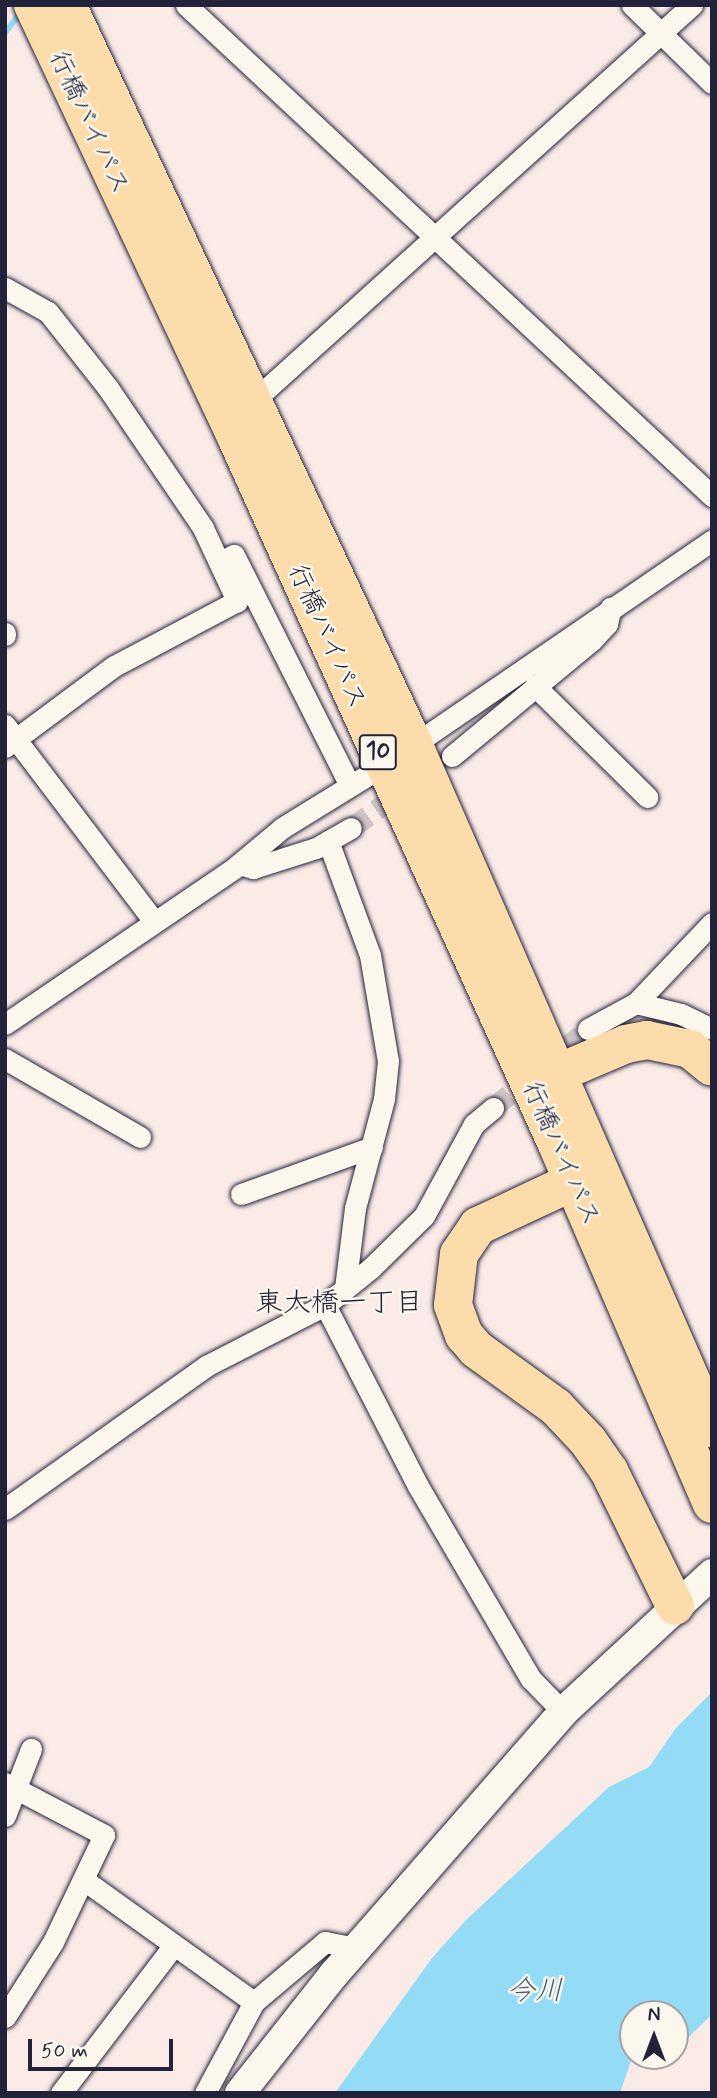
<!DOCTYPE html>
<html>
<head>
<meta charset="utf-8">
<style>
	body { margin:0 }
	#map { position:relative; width:717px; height:2098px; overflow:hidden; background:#faebe7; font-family:Mynerve,"Klee One",sans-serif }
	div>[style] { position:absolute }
	.water>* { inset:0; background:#94dbf6 }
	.stream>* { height:6px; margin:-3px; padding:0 3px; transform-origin:3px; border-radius:3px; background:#94dbf6 }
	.street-tunnel>* { height:21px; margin-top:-10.5px; transform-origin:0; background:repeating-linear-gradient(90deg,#cfc3c5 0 21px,transparent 0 31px) }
	.roads { filter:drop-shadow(0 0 2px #22223b) drop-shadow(0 0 2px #22223b) }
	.street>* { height:21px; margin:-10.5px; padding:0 10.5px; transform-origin:10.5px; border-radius:10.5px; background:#fbf7ec }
	.secondary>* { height:30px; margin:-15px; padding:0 15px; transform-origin:15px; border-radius:15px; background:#fbf7ec }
	.highway>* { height:38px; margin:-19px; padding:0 19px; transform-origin:19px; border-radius:19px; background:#fddcac }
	span { translate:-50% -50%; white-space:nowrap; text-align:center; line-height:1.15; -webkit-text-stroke:5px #fbf7ec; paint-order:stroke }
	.shield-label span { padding:2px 5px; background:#fbf7ec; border:2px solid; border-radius:5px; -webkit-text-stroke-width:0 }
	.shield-label { font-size:24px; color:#22223b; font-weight:700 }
	.street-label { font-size:26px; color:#22223b }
	.neighbourhood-label { font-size:28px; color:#22223b }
	.water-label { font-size:28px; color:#445a73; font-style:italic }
	.frame { position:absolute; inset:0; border:7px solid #22223b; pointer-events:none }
	.north { position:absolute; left:619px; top:2000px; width:70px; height:70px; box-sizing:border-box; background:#fbf7ec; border:2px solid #a4a2a5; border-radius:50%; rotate:0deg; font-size:19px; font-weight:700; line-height:28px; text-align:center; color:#22223b }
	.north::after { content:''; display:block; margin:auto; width:24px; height:32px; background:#22223b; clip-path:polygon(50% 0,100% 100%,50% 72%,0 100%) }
	.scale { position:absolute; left:28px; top:2039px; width:145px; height:32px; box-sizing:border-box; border:4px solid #22223b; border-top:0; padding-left:9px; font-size:21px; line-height:24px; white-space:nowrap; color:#22223b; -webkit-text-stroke:5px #fbf7ec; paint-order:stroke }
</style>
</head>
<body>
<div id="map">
	<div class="water">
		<div style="clip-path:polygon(712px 1692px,712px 2014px,688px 2038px,675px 2038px,675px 2014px,633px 2014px,633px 2055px,620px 2093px,335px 2093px,432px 1958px,466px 1920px,609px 1787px,649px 1767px,676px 1728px)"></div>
	</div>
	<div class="stream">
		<div style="left:5px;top:33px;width:26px;rotate:-53deg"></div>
	</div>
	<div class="street-tunnel">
		<div style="left:351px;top:828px;width:65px;rotate:-35.6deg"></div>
		<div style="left:493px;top:1108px;width:124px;rotate:-39.7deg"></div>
	</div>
	<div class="roads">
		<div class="street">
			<div style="left:186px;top:5px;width:720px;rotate:43.03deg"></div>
			<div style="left:632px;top:5px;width:112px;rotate:44.3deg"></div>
			<div style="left:5px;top:288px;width:49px;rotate:29.2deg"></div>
			<div style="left:48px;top:312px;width:97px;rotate:51.7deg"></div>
			<div style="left:108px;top:388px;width:169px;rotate:55.8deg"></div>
			<div style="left:203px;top:528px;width:81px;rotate:65deg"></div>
			<div style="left:237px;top:601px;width:139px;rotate:152.1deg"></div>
			<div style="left:114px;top:666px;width:136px;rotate:143.4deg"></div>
			<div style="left:252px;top:402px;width:593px;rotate:-42.06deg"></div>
			<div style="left:222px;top:561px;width:13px;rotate:-27deg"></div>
			<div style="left:234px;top:555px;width:258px;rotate:63.3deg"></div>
			<div style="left:5px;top:633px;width:2px;rotate:90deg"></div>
			<div style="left:535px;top:686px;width:158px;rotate:44.7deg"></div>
			<div style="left:5px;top:725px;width:246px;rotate:52.8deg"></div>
			<div style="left:452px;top:756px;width:182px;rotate:-39.6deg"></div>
			<div style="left:592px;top:640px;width:22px;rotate:-47deg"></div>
			<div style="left:607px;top:624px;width:17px;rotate:-77deg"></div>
			<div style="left:328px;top:841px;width:121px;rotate:69.8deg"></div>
			<div style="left:370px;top:955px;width:108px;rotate:80.4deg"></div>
			<div style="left:388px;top:1061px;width:38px;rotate:96deg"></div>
			<div style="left:384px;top:1099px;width:113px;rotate:104.9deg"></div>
			<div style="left:355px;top:1208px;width:81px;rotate:97.1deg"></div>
			<div style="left:239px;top:864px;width:15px;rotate:16deg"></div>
			<div style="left:253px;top:868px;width:66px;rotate:-17.6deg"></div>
			<div style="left:316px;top:848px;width:40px;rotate:-29.7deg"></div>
			<div style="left:636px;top:1003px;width:46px;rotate:13.7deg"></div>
			<div style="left:681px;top:1014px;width:34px;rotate:26deg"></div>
			<div style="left:5px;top:1024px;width:276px;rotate:-34.2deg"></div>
			<div style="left:233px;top:869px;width:64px;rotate:-39.9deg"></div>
			<div style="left:282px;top:828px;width:120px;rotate:-31.7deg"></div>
			<div style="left:384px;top:765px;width:398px;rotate:-34.4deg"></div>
			<div style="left:588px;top:1029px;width:55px;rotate:-28.4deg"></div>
			<div style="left:636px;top:1003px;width:110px;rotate:-46.5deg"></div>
			<div style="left:5px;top:1059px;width:156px;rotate:30deg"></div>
			<div style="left:241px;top:1194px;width:139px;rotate:-19.7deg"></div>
			<div style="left:325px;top:1305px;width:203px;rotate:62.8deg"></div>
			<div style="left:418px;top:1486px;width:224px;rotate:59.7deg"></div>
			<div style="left:531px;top:1679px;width:46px;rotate:45.9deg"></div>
			<div style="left:5px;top:1509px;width:247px;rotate:-35.4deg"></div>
			<div style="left:206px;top:1366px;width:134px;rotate:-27.1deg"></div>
			<div style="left:325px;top:1305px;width:59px;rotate:-38.8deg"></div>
			<div style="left:371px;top:1268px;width:74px;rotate:-44.5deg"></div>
			<div style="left:424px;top:1216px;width:105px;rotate:-61.5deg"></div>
			<div style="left:474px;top:1124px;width:25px;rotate:-40deg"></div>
			<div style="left:5px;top:1783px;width:112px;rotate:27.7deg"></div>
			<div style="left:104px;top:1835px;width:119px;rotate:115.5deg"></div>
			<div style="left:53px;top:1942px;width:89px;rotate:122.6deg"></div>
			<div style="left:5px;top:1816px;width:72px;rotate:-68.8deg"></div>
			<div style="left:84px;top:1880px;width:209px;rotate:35.7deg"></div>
			<div style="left:61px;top:2093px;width:186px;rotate:-52.6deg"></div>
			<div style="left:205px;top:2093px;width:103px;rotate:-61.7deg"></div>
			<div style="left:254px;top:2002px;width:93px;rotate:-40.2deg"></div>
			<div style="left:325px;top:1942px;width:33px;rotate:11deg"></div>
		</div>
		<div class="secondary">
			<div style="left:240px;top:2093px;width:152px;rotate:-51.7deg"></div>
			<div style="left:334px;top:1974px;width:348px;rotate:-48.8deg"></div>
			<div style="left:563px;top:1712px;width:203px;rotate:-42.8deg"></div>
		</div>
		<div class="highway">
			<div style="left:33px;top:5px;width:480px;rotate:64.8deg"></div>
			<div style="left:237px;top:439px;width:772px;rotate:65.59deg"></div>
			<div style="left:556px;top:1142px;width:394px;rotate:66.7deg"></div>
			<div style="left:67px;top:5px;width:813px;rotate:64.89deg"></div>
			<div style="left:412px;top:741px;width:750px;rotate:66.41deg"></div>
			<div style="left:558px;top:1073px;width:74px;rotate:-23.1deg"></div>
			<div style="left:626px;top:1044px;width:21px;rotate:-11deg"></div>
			<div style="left:647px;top:1040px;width:44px;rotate:11.8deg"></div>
			<div style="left:690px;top:1049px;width:28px;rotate:39deg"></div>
			<div style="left:572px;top:1182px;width:104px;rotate:154.9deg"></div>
			<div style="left:478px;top:1226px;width:34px;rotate:124deg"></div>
			<div style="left:459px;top:1254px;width:51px;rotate:96.7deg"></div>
			<div style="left:453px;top:1305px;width:32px;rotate:70deg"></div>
			<div style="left:464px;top:1335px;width:18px;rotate:49deg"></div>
			<div style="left:476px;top:1349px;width:99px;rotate:35.9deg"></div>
			<div style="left:556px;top:1407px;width:47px;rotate:46.7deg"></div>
			<div style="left:588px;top:1441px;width:37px;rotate:55deg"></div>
			<div style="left:609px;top:1471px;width:150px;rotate:63.9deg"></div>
		</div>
	</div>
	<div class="shield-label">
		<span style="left:378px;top:752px">10</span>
	</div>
	<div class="street-label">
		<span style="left:88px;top:123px;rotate:65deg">行橋バイパス</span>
		<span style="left:326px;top:637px;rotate:66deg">行橋バイパス</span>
		<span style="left:560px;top:1154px;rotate:66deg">行橋バイパス</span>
	</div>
	<div class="neighbourhood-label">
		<span style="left:339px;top:1304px">東大橋一丁目</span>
	</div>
	<div class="water-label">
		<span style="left:535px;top:1992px">今川</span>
	</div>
	<div class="frame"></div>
	<div class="north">N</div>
	<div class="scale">50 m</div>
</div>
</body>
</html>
